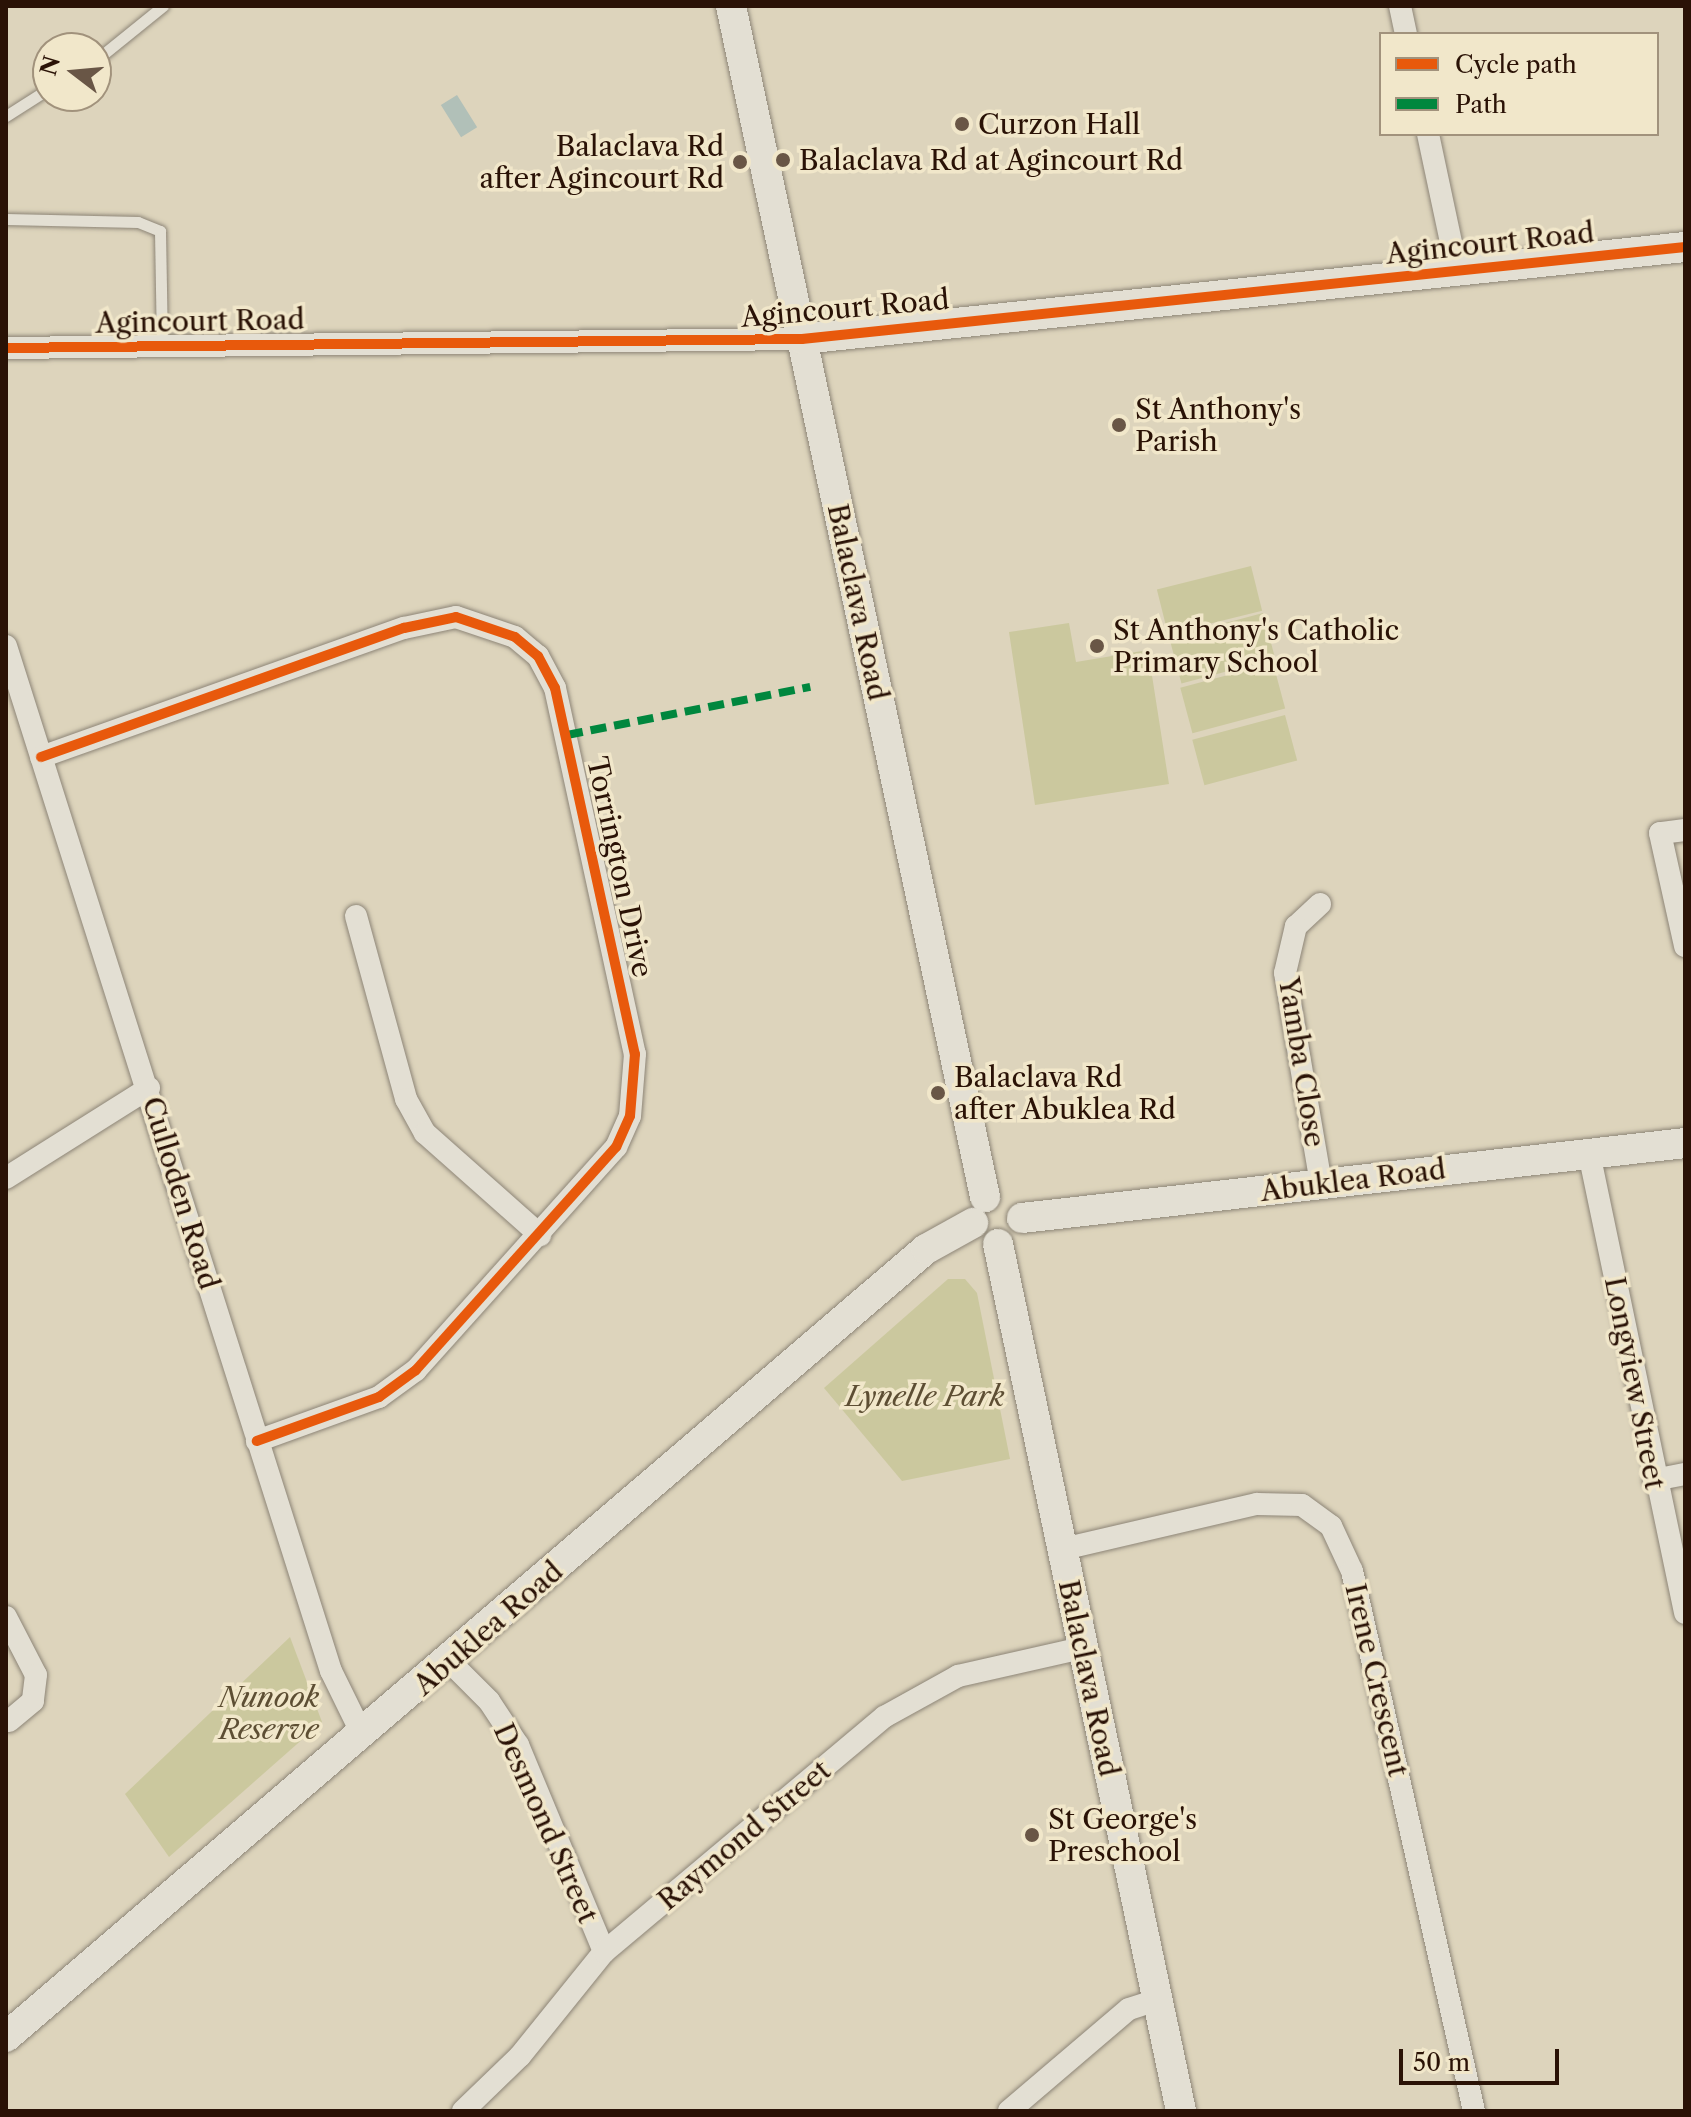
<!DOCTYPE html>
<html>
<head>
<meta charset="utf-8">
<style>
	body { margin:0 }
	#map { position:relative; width:1691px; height:2117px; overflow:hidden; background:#ddd4bc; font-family:"Libre Caslon Text",serif }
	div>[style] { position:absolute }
	.green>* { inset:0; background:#cbc89e; transform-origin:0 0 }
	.water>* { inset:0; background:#b1c0b8; transform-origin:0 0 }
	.roads { filter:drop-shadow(0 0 2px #8d8577) drop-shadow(0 0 2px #8d8577) }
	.lane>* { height:11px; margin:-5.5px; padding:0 5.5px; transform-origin:5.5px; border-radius:5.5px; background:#e3dfd3 }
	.street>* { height:22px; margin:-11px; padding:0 11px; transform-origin:11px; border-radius:11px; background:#e3dfd3 }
	.secondary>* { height:30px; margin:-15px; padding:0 15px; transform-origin:15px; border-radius:15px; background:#e3dfd3 }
	.quiet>* { height:8px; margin-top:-4px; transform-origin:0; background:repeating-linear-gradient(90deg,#00873e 0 16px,transparent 0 24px) }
	.cycleway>* { height:10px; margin:-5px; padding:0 5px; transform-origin:5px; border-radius:5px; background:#e8590c }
	.dots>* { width:22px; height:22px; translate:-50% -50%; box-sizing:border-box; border:4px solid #f1e7ca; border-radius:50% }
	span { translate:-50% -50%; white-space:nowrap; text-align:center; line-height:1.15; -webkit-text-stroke:7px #f1e7ca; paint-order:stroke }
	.poi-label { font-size:28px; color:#2a1206 }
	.left { translate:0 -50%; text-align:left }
	.right { translate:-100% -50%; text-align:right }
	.street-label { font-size:28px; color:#2a1206 }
	.park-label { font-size:28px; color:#5d4e33; font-style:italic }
	.frame { position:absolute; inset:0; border:8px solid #2a1206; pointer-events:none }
	.legend { position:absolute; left:1379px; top:32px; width:280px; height:104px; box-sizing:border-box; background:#f1e7ca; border:2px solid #a1927c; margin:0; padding:10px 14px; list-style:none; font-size:24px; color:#2a1206 }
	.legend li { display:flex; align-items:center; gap:16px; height:40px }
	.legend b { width:40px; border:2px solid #a1927c }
	.north { position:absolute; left:32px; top:32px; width:80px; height:80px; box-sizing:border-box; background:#f1e7ca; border:2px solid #a1927c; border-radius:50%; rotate:286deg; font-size:22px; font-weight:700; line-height:32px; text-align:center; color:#2a1206 }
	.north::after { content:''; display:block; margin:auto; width:28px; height:36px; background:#695646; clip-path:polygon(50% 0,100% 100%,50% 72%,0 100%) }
	.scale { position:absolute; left:1399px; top:2049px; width:160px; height:36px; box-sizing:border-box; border:4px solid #2a1206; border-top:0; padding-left:10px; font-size:24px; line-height:28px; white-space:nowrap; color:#2a1206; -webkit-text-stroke:6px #f1e7ca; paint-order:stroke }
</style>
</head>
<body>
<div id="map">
	<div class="green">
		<div style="left:1251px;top:566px;width:46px;height:97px;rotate:76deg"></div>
		<div style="left:1263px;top:613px;width:47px;height:97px;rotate:75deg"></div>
		<div style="clip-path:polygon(1069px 623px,1076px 662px,1148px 650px,1169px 784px,1035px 805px,1009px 632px)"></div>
		<div style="left:1273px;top:663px;width:47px;height:96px;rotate:75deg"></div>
		<div style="left:1285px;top:715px;width:47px;height:96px;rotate:75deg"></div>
		<div style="clip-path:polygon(948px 1279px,965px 1279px,977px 1293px,1010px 1459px,902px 1481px,824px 1388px)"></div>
		<div style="clip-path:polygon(290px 1637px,322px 1722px,169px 1857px,125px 1794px)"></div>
	</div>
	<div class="water">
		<div style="left:457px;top:95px;width:38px;height:19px;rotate:58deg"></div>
	</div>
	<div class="roads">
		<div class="lane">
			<div style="left:96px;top:60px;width:86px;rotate:-38.9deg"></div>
			<div style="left:6px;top:116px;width:50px;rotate:-32.7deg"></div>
			<div style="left:6px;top:219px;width:132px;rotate:1.3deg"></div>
			<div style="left:138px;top:222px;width:24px;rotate:22deg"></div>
			<div style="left:160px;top:231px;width:115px;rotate:89deg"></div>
		</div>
		<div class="street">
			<div style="left:1400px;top:6px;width:29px;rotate:78deg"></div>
			<div style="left:1428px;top:134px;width:139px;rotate:78deg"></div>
			<div style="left:6px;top:348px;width:796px;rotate:-0.65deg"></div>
			<div style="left:6px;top:646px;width:1075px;rotate:72.41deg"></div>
			<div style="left:331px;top:1671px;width:72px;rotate:63.8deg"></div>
			<div style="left:41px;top:757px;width:385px;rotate:-19.6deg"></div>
			<div style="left:404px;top:628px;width:53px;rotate:-11.9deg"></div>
			<div style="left:456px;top:617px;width:62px;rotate:18.7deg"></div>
			<div style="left:515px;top:637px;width:30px;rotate:40deg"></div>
			<div style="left:538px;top:656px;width:36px;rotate:62deg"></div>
			<div style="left:555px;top:688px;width:375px;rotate:77.7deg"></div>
			<div style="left:635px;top:1054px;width:62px;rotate:94.6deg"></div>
			<div style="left:630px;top:1116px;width:34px;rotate:114deg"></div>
			<div style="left:616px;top:1147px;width:300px;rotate:131.9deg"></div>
			<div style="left:416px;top:1370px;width:46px;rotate:143.9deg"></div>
			<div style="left:379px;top:1397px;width:130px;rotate:160.2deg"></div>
			<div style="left:1685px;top:830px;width:25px;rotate:173deg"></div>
			<div style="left:1660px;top:833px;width:116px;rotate:77.5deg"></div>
			<div style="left:1320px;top:904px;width:33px;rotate:137deg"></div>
			<div style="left:1296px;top:926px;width:48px;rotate:103.2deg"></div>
			<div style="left:1285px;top:973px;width:214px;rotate:80.3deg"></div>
			<div style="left:356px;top:916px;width:190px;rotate:74.7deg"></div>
			<div style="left:406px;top:1099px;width:39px;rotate:61deg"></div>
			<div style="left:425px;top:1133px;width:154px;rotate:41.6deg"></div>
			<div style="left:1589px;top:1153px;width:470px;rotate:78.2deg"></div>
			<div style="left:6px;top:1178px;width:169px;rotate:-32.2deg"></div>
			<div style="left:1654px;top:1480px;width:32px;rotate:-11deg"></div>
			<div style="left:1063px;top:1549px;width:199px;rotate:-13.1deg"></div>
			<div style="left:1257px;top:1504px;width:45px;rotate:1.3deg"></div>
			<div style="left:1302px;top:1505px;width:36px;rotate:36deg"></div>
			<div style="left:1331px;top:1526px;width:50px;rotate:65deg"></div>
			<div style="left:1352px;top:1571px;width:554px;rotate:77.27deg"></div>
			<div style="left:6px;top:1617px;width:65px;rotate:62.7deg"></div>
			<div style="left:36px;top:1675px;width:26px;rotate:97deg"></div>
			<div style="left:33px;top:1701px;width:31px;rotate:140deg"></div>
			<div style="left:450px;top:1662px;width:55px;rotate:45deg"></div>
			<div style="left:489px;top:1701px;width:53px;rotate:56.6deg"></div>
			<div style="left:518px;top:1745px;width:224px;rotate:67.4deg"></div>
			<div style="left:463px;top:2111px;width:79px;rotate:-44deg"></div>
			<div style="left:520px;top:2056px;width:134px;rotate:-51.1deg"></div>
			<div style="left:604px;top:1952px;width:366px;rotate:-40deg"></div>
			<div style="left:884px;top:1717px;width:85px;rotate:-29deg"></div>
			<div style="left:958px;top:1676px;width:127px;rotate:-12.7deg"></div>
			<div style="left:1009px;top:2111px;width:157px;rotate:-40.4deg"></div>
			<div style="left:1129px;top:2009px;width:28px;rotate:-18deg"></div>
		</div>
		<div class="secondary">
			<div style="left:731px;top:6px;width:1218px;rotate:77.96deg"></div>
			<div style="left:802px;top:339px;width:888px;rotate:-5.95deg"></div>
			<div style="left:1022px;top:1218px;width:667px;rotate:-6.45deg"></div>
			<div style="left:998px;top:1244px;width:886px;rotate:78.08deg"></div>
			<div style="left:6px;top:2037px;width:1211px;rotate:-40.58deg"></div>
			<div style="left:926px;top:1249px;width:54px;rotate:-29deg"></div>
		</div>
	</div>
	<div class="quiet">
		<div style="left:567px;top:735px;width:248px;rotate:-11.2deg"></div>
	</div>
	<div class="cycleway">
		<div style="left:6px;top:348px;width:796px;rotate:-0.65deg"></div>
		<div style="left:802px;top:339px;width:888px;rotate:-5.95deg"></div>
		<div style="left:41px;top:757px;width:385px;rotate:-19.6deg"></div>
		<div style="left:404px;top:628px;width:53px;rotate:-11.9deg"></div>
		<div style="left:456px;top:617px;width:62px;rotate:18.7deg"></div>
		<div style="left:515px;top:637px;width:30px;rotate:40deg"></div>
		<div style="left:538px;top:656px;width:36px;rotate:62deg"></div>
		<div style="left:555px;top:688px;width:375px;rotate:77.7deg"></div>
		<div style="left:635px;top:1054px;width:62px;rotate:94.6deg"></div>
		<div style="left:630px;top:1116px;width:34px;rotate:114deg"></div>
		<div style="left:616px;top:1147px;width:300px;rotate:131.9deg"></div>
		<div style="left:416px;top:1370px;width:46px;rotate:143.9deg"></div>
		<div style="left:379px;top:1397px;width:130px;rotate:160.2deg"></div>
	</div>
	<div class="dots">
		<div style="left:962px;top:124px;background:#695646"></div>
		<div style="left:783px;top:160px;background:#695646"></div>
		<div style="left:740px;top:162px;background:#695646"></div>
		<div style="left:1119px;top:425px;background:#695646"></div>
		<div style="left:1097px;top:646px;background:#695646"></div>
		<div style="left:938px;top:1093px;background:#695646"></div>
		<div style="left:1032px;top:1835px;background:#695646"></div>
	</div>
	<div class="poi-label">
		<span class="left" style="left:978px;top:124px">Curzon Hall</span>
		<span class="right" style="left:724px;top:162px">Balaclava Rd<br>after Agincourt Rd</span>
		<span class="left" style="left:799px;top:160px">Balaclava Rd at Agincourt Rd</span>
		<span class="left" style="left:1135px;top:425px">St Anthony's<br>Parish</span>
		<span class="left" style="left:1113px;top:646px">St Anthony's Catholic<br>Primary School</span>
		<span class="left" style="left:954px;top:1093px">Balaclava Rd<br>after Abuklea Rd</span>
		<span class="left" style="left:1048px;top:1835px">St George's<br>Preschool</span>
	</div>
	<div class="street-label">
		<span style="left:1490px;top:243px;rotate:-6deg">Agincourt Road</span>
		<span style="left:845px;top:308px;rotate:-5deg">Agincourt Road</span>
		<span style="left:200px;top:321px;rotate:-1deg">Agincourt Road</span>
		<span style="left:858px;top:602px;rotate:78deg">Balaclava Road</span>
		<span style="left:620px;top:867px;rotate:78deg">Torrington Drive</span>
		<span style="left:1302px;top:1062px;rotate:81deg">Yamba Close</span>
		<span style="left:1353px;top:1180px;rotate:-7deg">Abuklea Road</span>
		<span style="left:181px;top:1193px;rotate:73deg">Culloden Road</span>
		<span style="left:1635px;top:1383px;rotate:79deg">Longview Street</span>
		<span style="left:488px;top:1628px;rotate:-41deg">Abuklea Road</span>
		<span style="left:1089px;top:1678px;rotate:78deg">Balaclava Road</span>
		<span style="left:1377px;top:1680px;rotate:77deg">Irene Crescent</span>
		<span style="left:546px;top:1823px;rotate:66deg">Desmond Street</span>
		<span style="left:744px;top:1835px;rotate:-40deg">Raymond Street</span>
	</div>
	<div class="park-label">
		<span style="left:925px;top:1396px">Lynelle Park</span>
		<span style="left:269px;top:1713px">Nunook<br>Reserve</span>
	</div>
	<div class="frame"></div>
	<ul class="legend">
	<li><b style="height:10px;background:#e8590c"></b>Cycle path</li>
	<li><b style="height:10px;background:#00873e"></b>Path</li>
	</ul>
	<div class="north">N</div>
	<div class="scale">50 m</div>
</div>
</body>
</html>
